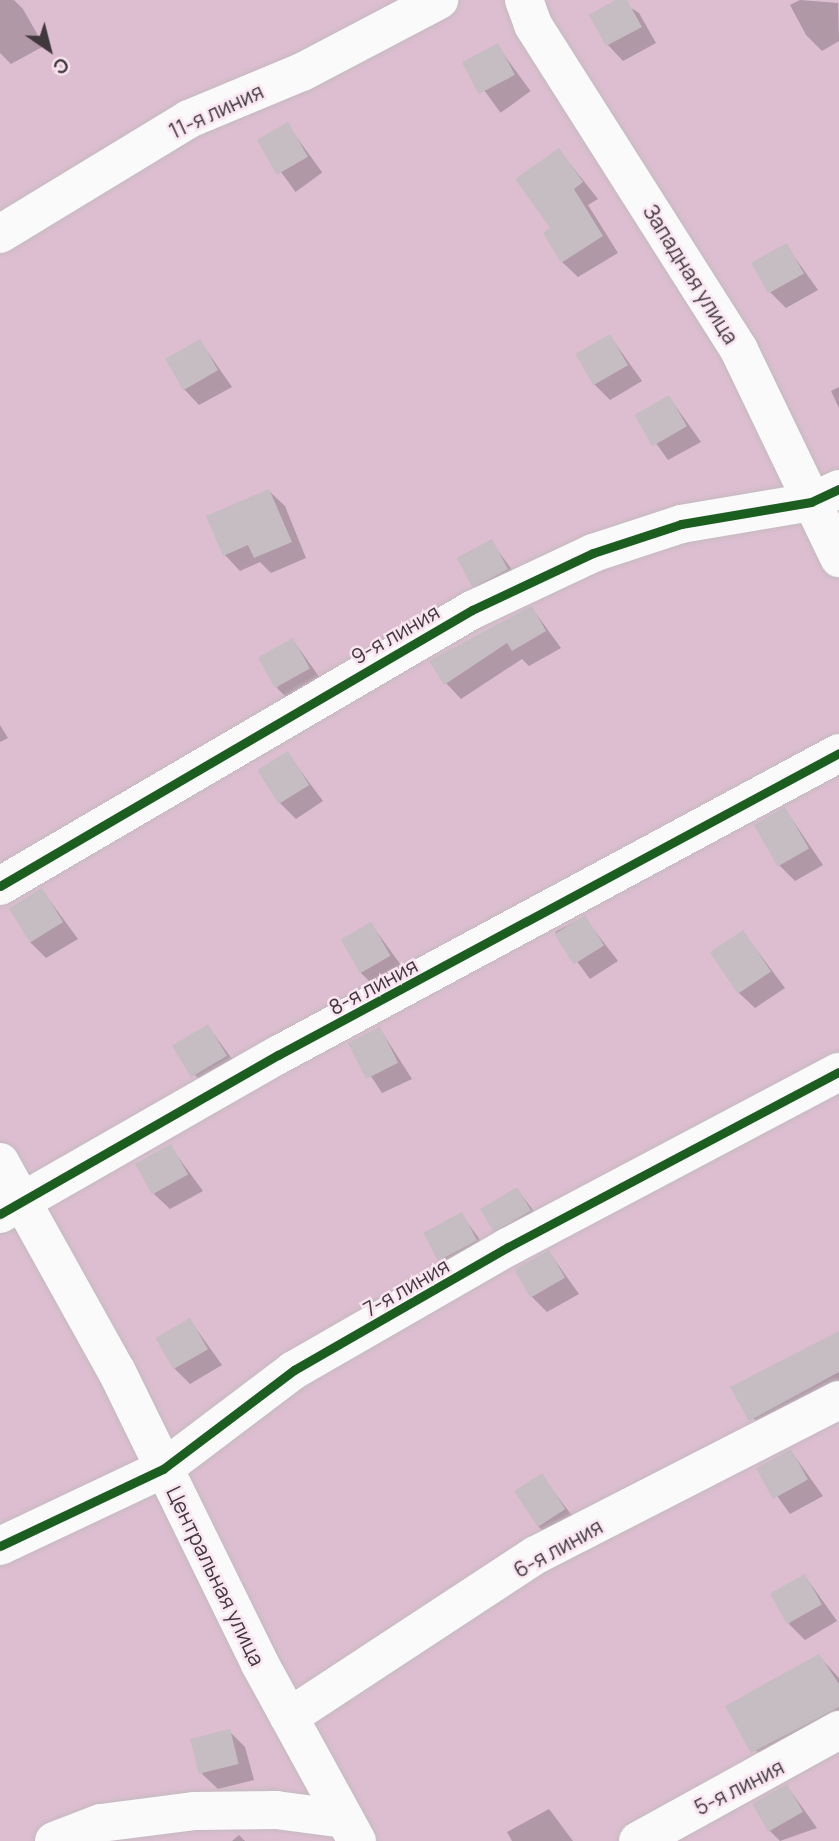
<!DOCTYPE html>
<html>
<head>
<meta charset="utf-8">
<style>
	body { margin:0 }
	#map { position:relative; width:839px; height:1841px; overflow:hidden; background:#e7dce2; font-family:Manrope,sans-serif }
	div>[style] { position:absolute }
	.green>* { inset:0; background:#dcbed0; transform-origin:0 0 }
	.shadow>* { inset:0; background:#0003; transform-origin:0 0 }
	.building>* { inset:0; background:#c5bdc2; transform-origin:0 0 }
	.roads { filter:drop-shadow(0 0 2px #c3babf) drop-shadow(0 0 2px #c3babf) }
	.street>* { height:38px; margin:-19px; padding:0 19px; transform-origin:19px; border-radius:19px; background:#fbfafb }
	.cycleway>* { height:9px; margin:-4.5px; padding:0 4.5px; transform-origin:4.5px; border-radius:4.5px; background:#1b5e20 }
	span { translate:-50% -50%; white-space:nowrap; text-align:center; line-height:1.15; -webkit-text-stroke:5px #f9e5f0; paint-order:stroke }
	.street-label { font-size:21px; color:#40383d }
	.north { position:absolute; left:14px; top:14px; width:70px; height:70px; -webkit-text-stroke:5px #f9e5f0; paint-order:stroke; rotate:145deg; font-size:19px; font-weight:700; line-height:28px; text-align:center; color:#40383d }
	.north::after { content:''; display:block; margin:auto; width:24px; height:32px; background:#40383d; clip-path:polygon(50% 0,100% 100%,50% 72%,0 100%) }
</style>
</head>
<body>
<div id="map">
	<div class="green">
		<div style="left:0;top:0;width:839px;height:1841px"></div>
	</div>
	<div class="shadow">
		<div style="clip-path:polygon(0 0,14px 0,23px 9px,44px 46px,11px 64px,0 53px)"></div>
		<div style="clip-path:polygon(619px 0,639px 13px,656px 43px,623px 61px,608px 45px)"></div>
		<div style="clip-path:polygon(800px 0,838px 3px,839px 41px,822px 51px,806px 35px,790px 5px)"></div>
		<div style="left:497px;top:45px;width:57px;height:37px;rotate:54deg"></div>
		<div style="left:287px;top:124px;width:60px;height:33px;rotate:54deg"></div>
		<div style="clip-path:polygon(559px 150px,598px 199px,588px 205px,618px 253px,578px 277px,562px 262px,552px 229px)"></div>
		<div style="clip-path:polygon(786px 245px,818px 290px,786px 308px,770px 292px)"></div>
		<div style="clip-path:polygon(610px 336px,642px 381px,610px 400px,594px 384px)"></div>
		<div style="clip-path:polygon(200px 341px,232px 387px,199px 405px,184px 389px)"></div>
		<div style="clip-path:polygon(839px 387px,839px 408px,831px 391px)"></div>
		<div style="clip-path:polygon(669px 397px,701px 442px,668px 460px,636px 415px)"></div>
		<div style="clip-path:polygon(269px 491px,285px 506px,306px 558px,271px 573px,260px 562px,240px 571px,225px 555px)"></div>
		<div style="clip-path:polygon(491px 541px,523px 585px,489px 600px,473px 585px)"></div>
		<div style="clip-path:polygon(532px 608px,561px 648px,529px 666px,522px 659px,461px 699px,446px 683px)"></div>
		<div style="clip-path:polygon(293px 640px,325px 685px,292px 703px,277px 688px)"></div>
		<div style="clip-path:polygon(0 725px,8px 738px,0 742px)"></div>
		<div style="clip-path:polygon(287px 753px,323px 801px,296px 819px,280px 803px)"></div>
		<div style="clip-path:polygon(785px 809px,823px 865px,795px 881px,779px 865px)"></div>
		<div style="clip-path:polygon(42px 890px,78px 939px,46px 958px,30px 942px)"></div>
		<div style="clip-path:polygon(584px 917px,618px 961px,590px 979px,555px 932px)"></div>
		<div style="clip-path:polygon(371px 924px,406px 972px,377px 989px,361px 973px)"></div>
		<div style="clip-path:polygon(743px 932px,785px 988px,755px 1008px,739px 993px)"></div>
		<div style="left:208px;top:1026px;width:57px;height:39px;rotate:54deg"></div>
		<div style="clip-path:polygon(380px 1029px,412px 1079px,382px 1093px,350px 1044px)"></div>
		<div style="clip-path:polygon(170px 1146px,203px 1191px,170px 1209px,154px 1194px)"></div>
		<div style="clip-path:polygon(517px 1189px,545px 1226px,509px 1245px,494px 1230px)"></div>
		<div style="clip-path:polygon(461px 1214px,492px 1256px,456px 1276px,426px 1233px)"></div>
		<div style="clip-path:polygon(549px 1252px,579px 1294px,547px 1312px,531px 1296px)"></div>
		<div style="clip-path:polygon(190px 1320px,222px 1365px,190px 1384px,174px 1368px)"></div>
		<div style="clip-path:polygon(839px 1333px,839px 1396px,766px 1436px,732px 1387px)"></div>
		<div style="clip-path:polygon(791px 1451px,823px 1496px,790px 1514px,758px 1469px)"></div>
		<div style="clip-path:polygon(542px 1476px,579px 1525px,554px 1542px,538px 1526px)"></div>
		<div style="clip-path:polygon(805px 1576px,837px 1621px,805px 1640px,789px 1624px)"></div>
		<div style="clip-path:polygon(819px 1656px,839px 1678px,839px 1729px,768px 1768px,727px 1707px)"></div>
		<div style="clip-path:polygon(229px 1731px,245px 1747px,254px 1780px,218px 1789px,202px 1774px)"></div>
		<div style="clip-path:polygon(787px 1786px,817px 1828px,780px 1841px,769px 1830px)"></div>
		<div style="clip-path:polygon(549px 1809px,573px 1841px,512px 1841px,507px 1832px)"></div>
		<div style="clip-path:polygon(239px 1835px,245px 1841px,232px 1841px)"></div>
	</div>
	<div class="building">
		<div style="clip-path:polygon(615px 0,627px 0,642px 27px,606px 46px,589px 15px)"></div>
		<div style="left:498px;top:43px;width:36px;height:41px;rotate:62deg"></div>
		<div style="left:288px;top:122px;width:40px;height:36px;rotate:60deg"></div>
		<div style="clip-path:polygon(559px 148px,583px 182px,574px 189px,603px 236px,561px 263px,543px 233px,550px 228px,515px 179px)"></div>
		<div style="left:787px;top:243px;width:35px;height:41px;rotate:61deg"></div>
		<div style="left:610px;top:334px;width:36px;height:40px;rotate:60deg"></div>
		<div style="left:200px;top:339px;width:36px;height:40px;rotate:60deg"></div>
		<div style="left:669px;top:395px;width:36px;height:40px;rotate:60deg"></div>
		<div style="clip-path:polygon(269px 489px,292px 542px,254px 558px,248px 545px,223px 556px,206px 516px)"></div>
		<div style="left:492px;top:539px;width:34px;height:40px;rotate:62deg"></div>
		<div style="clip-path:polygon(532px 606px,546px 631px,512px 651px,507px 643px,444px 685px,429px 661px)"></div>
		<div style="left:293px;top:638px;width:35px;height:40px;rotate:61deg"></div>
		<div style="left:288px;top:751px;width:40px;height:36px;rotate:58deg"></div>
		<div style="left:785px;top:807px;width:48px;height:36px;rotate:60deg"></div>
		<div style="left:42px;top:888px;width:40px;height:39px;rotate:58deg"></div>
		<div style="left:585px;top:915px;width:36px;height:36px;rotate:58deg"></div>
		<div style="left:371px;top:922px;width:39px;height:35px;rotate:60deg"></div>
		<div style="left:743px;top:930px;width:50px;height:40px;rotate:56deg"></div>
		<div style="left:208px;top:1024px;width:37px;height:42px;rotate:59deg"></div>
		<div style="left:380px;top:1027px;width:40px;height:36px;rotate:63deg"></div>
		<div style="left:171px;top:1144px;width:35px;height:41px;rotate:61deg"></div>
		<div style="left:517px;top:1187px;width:27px;height:43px;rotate:59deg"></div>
		<div style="left:462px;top:1212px;width:32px;height:44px;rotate:62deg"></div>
		<div style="left:549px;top:1250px;width:32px;height:40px;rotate:60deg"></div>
		<div style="left:190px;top:1318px;width:36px;height:40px;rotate:60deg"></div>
		<div style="clip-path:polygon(839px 1331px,839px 1372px,749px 1421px,730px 1387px)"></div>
		<div style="left:791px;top:1449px;width:35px;height:40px;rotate:61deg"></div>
		<div style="left:542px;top:1473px;width:43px;height:33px;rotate:57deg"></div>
		<div style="left:805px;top:1574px;width:35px;height:40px;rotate:61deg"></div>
		<div style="clip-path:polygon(819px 1654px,839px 1684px,839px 1707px,751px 1753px,725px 1706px)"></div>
		<div style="left:230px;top:1729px;width:36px;height:41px;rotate:76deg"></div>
		<div style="left:787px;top:1784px;width:32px;height:40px;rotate:60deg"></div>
	</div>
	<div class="roads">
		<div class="street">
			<div style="left:524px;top:0;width:27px;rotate:70deg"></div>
			<div style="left:533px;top:25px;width:385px;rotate:57.6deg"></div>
			<div style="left:739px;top:350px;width:231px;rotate:64.3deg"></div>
			<div style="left:0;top:234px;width:221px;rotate:-31.3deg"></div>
			<div style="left:189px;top:119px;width:122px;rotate:-22.6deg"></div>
			<div style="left:302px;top:72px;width:155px;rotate:-27.7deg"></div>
			<div style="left:0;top:886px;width:547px;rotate:-30.32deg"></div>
			<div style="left:472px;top:610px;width:134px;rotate:-25.2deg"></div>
			<div style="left:593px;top:553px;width:93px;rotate:-18.2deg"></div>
			<div style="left:681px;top:524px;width:132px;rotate:-9.6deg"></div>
			<div style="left:811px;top:502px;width:31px;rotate:-25deg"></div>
			<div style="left:0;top:1162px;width:240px;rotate:60.9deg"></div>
			<div style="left:117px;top:1372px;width:325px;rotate:63.9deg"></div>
			<div style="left:260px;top:1664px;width:202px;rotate:61.3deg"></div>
			<div style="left:0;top:1214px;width:320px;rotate:-29.8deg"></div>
			<div style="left:278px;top:1055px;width:637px;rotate:-28.29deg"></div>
			<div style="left:0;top:1546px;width:180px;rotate:-25.3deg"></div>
			<div style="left:163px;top:1469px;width:164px;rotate:-37.1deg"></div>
			<div style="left:294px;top:1370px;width:247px;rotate:-29.9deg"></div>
			<div style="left:508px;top:1247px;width:374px;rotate:-27.9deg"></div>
			<div style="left:289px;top:1717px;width:295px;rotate:-33.3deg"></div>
			<div style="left:536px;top:1555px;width:340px;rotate:-27.1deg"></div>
			<div style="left:54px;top:1841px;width:50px;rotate:-21deg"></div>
			<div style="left:101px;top:1823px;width:95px;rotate:-7.3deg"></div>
			<div style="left:195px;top:1811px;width:81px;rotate:-0.7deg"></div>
			<div style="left:276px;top:1810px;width:69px;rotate:7.5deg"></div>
			<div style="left:638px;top:1841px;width:230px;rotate:-28.9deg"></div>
		</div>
	</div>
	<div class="cycleway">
		<div style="left:0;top:886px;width:547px;rotate:-30.32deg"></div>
		<div style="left:472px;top:610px;width:134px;rotate:-25.2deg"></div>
		<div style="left:593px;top:553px;width:93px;rotate:-18.2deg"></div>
		<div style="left:681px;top:524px;width:132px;rotate:-9.6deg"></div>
		<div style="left:811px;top:502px;width:31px;rotate:-25deg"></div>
		<div style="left:0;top:1214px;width:320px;rotate:-29.8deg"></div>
		<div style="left:278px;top:1055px;width:637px;rotate:-28.29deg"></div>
		<div style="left:0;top:1546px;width:180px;rotate:-25.3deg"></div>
		<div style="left:163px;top:1469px;width:164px;rotate:-37.1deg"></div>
		<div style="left:294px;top:1370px;width:247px;rotate:-29.9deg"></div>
		<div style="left:508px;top:1247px;width:374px;rotate:-27.9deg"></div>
	</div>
	<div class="street-label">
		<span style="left:216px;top:111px;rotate:-25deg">11-я линия</span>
		<span style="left:691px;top:274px;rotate:58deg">Западная улица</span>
		<span style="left:395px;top:634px;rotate:-30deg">9-я линия</span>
		<span style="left:373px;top:986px;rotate:-28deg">8-я линия</span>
		<span style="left:406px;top:1287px;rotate:-30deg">7-я линия</span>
		<span style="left:558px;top:1548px;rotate:-29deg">6-я линия</span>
		<span style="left:216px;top:1576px;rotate:64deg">Центральная улица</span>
		<span style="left:739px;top:1787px;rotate:-27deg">5-я линия</span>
	</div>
	<div class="north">С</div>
</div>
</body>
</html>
